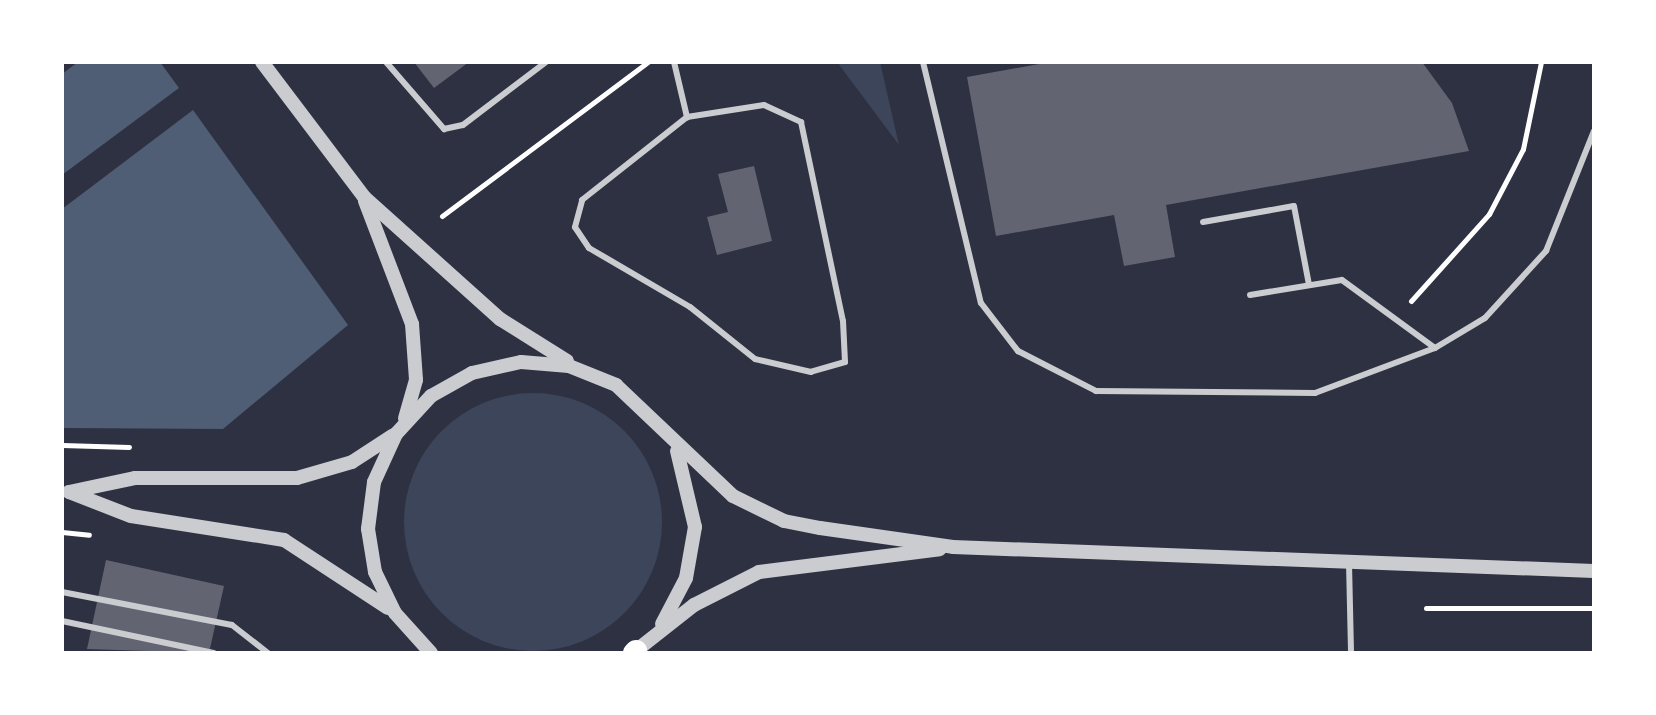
<!DOCTYPE html>
<html>
<head>
<meta charset="utf-8">
<style>
	body { margin:0 }
	#map { position:relative; width:1656px; height:715px; overflow:hidden; background:#2d3142; font-family:Georgia,serif }
	div>[style] { position:absolute }
	.green>* { inset:0; background:#3c4559 }
	.round { border-radius:50% }
	.water>* { inset:0; background:#4f5d75 }
	.building>* { inset:0; background:#626471 }
	.path>* { height:5px; margin:-2.5px; padding:0 2.5px; transform-origin:2.5px; border-radius:2.5px; background:#fff }
	.service>* { height:6px; margin:-3px; padding:0 3px; transform-origin:3px; border-radius:3px; background:#caccd0 }
	.tertiary>* { height:14px; margin:-7px; padding:0 7px; transform-origin:7px; border-radius:7px; background:#caccd0 }
	.trunk>* { height:22px; margin:-11px; padding:0 11px; transform-origin:11px; border-radius:11px; background:#fff }
	span { translate:-50% -50%; white-space:nowrap; text-align:center; line-height:1.15; -webkit-text-stroke:8px #fff; paint-order:stroke }
	.frame { position:absolute; inset:0; border:64px solid #fff; pointer-events:none }
</style>
</head>
<body>
<div id="map">
	<div class="green">
		<div style="clip-path:polygon(837px 62px,880px 62px,899px 145px)"></div>
		<div class="round" style="left:404px;top:393px;width:258px;height:258px"></div>
	</div>
	<div class="water">
		<div style="clip-path:polygon(78px 62px,160px 62px,179px 88px,62px 175px,62px 74px)"></div>
		<div style="clip-path:polygon(193px 110px,348px 325px,223px 429px,62px 428px,62px 209px)"></div>
	</div>
	<div class="building">
		<div style="clip-path:polygon(414px 62px,469px 62px,434px 88px)"></div>
		<div style="clip-path:polygon(1050px 62px,1422px 62px,1452px 103px,1469px 151px,1166px 205px,1175px 257px,1124px 266px,1114px 215px,996px 236px,967px 77px)"></div>
		<div style="clip-path:polygon(754px 166px,772px 241px,717px 255px,707px 217px,728px 212px,718px 174px)"></div>
		<div style="clip-path:polygon(106px 560px,224px 586px,209px 653px,87px 649px)"></div>
	</div>
	<div class="path">
		<div style="left:442px;top:216px;width:257px;rotate:-36.8deg"></div>
		<div style="left:1411px;top:301px;width:117px;rotate:-48.1deg"></div>
		<div style="left:1489px;top:214px;width:73px;rotate:-62.4deg"></div>
		<div style="left:1523px;top:149px;width:89px;rotate:-78.3deg"></div>
		<div style="left:62px;top:445px;width:67px;rotate:1.7deg"></div>
		<div style="left:62px;top:532px;width:27px;rotate:6deg"></div>
		<div style="left:1426px;top:608px;width:168px"></div>
	</div>
	<div class="service">
		<div style="left:386px;top:62px;width:89px;rotate:49.1deg"></div>
		<div style="left:444px;top:129px;width:19px;rotate:-12deg"></div>
		<div style="left:463px;top:125px;width:104px;rotate:-37.2deg"></div>
		<div style="left:674px;top:62px;width:57px;rotate:76.7deg"></div>
		<div style="left:923px;top:62px;width:248px;rotate:76.5deg"></div>
		<div style="left:981px;top:303px;width:61px;rotate:52.4deg"></div>
		<div style="left:1018px;top:351px;width:88px;rotate:27.1deg"></div>
		<div style="left:1096px;top:391px;width:219px;rotate:0.5deg"></div>
		<div style="left:1315px;top:393px;width:128px;rotate:-20.6deg"></div>
		<div style="left:1435px;top:348px;width:58px;rotate:-31deg"></div>
		<div style="left:1485px;top:318px;width:91px;rotate:-47.7deg"></div>
		<div style="left:1546px;top:251px;width:129px;rotate:-68.2deg"></div>
		<div style="left:764px;top:105px;width:41px;rotate:24.7deg"></div>
		<div style="left:801px;top:122px;width:203px;rotate:78.1deg"></div>
		<div style="left:843px;top:321px;width:41px;rotate:87.2deg"></div>
		<div style="left:845px;top:362px;width:35px;rotate:164deg"></div>
		<div style="left:811px;top:372px;width:57px;rotate:-166.9deg"></div>
		<div style="left:755px;top:359px;width:83px;rotate:-141.3deg"></div>
		<div style="left:690px;top:307px;width:117px;rotate:-149.7deg"></div>
		<div style="left:589px;top:248px;width:25px;rotate:-124deg"></div>
		<div style="left:575px;top:227px;width:28px;rotate:-75deg"></div>
		<div style="left:582px;top:200px;width:134px;rotate:-38.3deg"></div>
		<div style="left:687px;top:117px;width:78px;rotate:-8.9deg"></div>
		<div style="left:1203px;top:222px;width:92px;rotate:-10deg"></div>
		<div style="left:1294px;top:206px;width:80px;rotate:79.2deg"></div>
		<div style="left:1250px;top:295px;width:93px;rotate:-9.3deg"></div>
		<div style="left:1342px;top:280px;width:115px;rotate:36.2deg"></div>
		<div style="left:1349px;top:563px;width:90px;rotate:88.7deg"></div>
		<div style="left:62px;top:592px;width:173px;rotate:11deg"></div>
		<div style="left:232px;top:625px;width:46px;rotate:37.9deg"></div>
		<div style="left:62px;top:621px;width:155px;rotate:11.9deg"></div>
	</div>
	<div class="tertiary">
		<div style="left:262px;top:62px;width:169px;rotate:52.9deg"></div>
		<div style="left:364px;top:197px;width:183px;rotate:41.9deg"></div>
		<div style="left:500px;top:319px;width:79px;rotate:32.1deg"></div>
		<div style="left:365px;top:201px;width:132px;rotate:69.1deg"></div>
		<div style="left:412px;top:324px;width:56px;rotate:85.9deg"></div>
		<div style="left:416px;top:380px;width:40px;rotate:106deg"></div>
		<div style="left:69px;top:492px;width:66px;rotate:21.2deg"></div>
		<div style="left:131px;top:516px;width:155px;rotate:8.9deg"></div>
		<div style="left:284px;top:540px;width:124px;rotate:33.2deg"></div>
		<div style="left:69px;top:492px;width:67px;rotate:-12deg"></div>
		<div style="left:135px;top:478px;width:162px"></div>
		<div style="left:297px;top:478px;width:57px;rotate:-16.2deg"></div>
		<div style="left:352px;top:462px;width:48px;rotate:-33deg"></div>
		<div style="left:662px;top:624px;width:52px;rotate:-62.4deg"></div>
		<div style="left:686px;top:578px;width:52px;rotate:-80deg"></div>
		<div style="left:695px;top:527px;width:78px;rotate:-103.3deg"></div>
		<div style="left:431px;top:653px;width:54px;rotate:-132deg"></div>
		<div style="left:395px;top:613px;width:46px;rotate:-116deg"></div>
		<div style="left:375px;top:572px;width:44px;rotate:-99.2deg"></div>
		<div style="left:368px;top:529px;width:47px;rotate:-82.7deg"></div>
		<div style="left:374px;top:482px;width:53px;rotate:-65.4deg"></div>
		<div style="left:396px;top:434px;width:52px;rotate:-47.4deg"></div>
		<div style="left:431px;top:396px;width:47px;rotate:-29.3deg"></div>
		<div style="left:472px;top:373px;width:50px;rotate:-12.7deg"></div>
		<div style="left:521px;top:362px;width:48px;rotate:4.8deg"></div>
		<div style="left:569px;top:366px;width:51px;rotate:22deg"></div>
		<div style="left:616px;top:385px;width:161px;rotate:43.5deg"></div>
		<div style="left:733px;top:496px;width:57px;rotate:26.1deg"></div>
		<div style="left:784px;top:521px;width:37px;rotate:11deg"></div>
		<div style="left:820px;top:528px;width:134px;rotate:8.1deg"></div>
		<div style="left:953px;top:547px;width:641px;rotate:2.14deg"></div>
		<div style="left:633px;top:653px;width:78px;rotate:-38.2deg"></div>
		<div style="left:694px;top:605px;width:73px;rotate:-26.9deg"></div>
		<div style="left:759px;top:572px;width:182px;rotate:-7.2deg"></div>
	</div>
	<div class="trunk">
		<div style="left:634px;top:653px;width:3px;rotate:-45deg"></div>
	</div>
	<div class="frame"></div>
</div>
</body>
</html>
